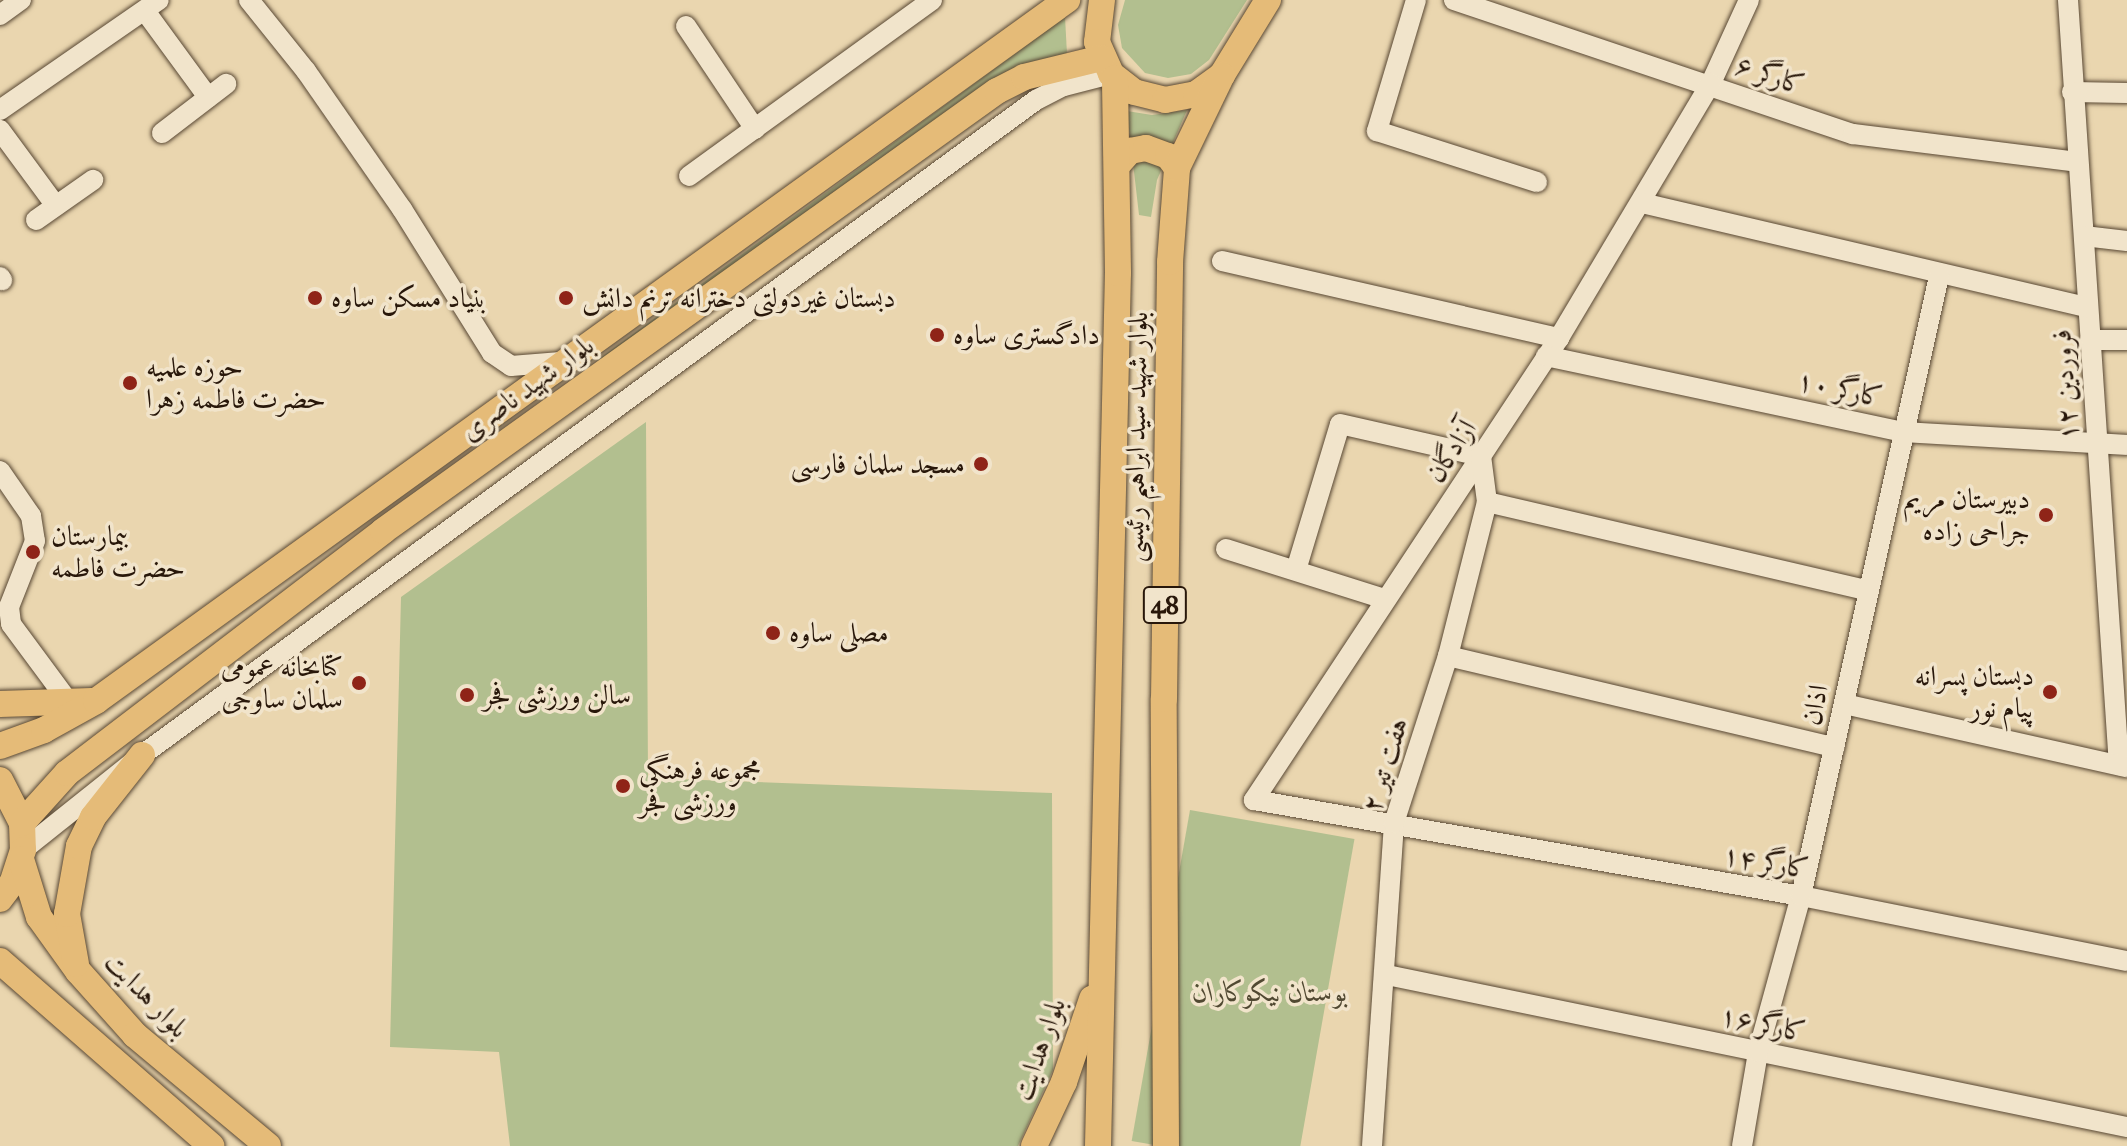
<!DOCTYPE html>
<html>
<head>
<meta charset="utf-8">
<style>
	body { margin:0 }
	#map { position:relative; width:2127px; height:1146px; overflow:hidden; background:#ead6af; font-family:"IM FELL Great Primer",Amiri,serif }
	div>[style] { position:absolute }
	.green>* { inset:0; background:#b2bf8f; transform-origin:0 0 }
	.roads { filter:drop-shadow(0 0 2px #584733) drop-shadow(0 0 2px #584733) }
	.minor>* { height:20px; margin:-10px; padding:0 10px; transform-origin:10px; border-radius:10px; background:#f1e4cb }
	.major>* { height:26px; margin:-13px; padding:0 13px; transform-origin:13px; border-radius:13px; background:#e5bb78 }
	.dots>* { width:22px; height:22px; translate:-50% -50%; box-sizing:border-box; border:4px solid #f1e4cb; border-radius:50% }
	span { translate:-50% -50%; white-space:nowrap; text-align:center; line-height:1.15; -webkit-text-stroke:7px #f1e4cb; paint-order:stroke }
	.shield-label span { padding:2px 6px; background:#f1e4cb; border:2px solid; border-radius:6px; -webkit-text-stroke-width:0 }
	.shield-label { font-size:26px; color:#28170a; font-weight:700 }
	.street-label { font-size:28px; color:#28170a }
	.poi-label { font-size:28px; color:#28170a }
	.left { translate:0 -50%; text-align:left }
	.right { translate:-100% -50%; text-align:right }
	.park-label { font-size:28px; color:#514932; font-style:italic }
</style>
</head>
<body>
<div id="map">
	<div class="green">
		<div style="clip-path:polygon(1125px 0,1247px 0,1209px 60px,1191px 74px,1168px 78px,1145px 73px,1122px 48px,1118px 25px)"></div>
		<div style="clip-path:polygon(1065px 17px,1067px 54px,627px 349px,595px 362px)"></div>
		<div style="clip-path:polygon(1187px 110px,1157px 180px,1151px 217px,1139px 215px,1127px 111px,1152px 115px)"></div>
		<div style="clip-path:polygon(646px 422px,648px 778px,1052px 793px,1053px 1070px,1018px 1146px,510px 1146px,499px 1052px,390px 1047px,401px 597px)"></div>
		<div style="left:1190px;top:810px;width:167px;height:336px;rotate:10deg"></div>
	</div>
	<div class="roads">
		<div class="minor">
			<div style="left:249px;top:0;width:91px;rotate:51.2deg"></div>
			<div style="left:306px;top:71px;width:168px;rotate:55.2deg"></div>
			<div style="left:402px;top:209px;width:170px;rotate:58deg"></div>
			<div style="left:492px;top:353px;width:23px;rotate:34deg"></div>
			<div style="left:511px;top:366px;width:50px;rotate:-4.6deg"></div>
			<div style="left:1416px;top:0;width:137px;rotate:106.6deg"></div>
			<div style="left:1377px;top:131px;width:168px;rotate:17.7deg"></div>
			<div style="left:1454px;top:0;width:421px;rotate:18.6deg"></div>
			<div style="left:1853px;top:134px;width:226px;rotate:7.1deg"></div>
			<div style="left:1749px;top:0;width:91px;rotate:114.6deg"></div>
			<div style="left:1711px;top:83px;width:297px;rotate:120.8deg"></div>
			<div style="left:1559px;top:338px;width:554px;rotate:123.43deg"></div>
			<div style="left:1254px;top:800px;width:555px;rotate:9.95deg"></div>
			<div style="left:1801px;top:896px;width:332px;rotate:11.3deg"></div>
			<div style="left:2068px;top:0;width:767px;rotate:86.19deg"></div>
			<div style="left:145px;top:11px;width:107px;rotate:53.8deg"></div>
			<div style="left:0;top:15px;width:26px;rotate:-36deg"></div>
			<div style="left:686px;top:26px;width:124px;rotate:56.2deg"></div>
			<div style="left:2072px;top:92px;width:55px;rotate:1deg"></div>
			<div style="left:0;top:110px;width:193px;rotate:-34.7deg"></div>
			<div style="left:0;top:130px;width:94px;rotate:53.6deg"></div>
			<div style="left:162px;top:133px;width:81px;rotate:-37.4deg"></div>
			<div style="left:689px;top:176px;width:300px;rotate:-35.9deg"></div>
			<div style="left:1642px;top:203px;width:457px;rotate:13.2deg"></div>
			<div style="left:36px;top:220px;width:70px;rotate:-35.1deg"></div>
			<div style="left:2084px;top:236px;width:43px;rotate:6.6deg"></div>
			<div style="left:1222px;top:261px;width:346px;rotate:12.9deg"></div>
			<div style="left:0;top:277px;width:4px;rotate:56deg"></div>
			<div style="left:2090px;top:340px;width:37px"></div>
			<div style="left:1546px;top:356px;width:366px;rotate:12deg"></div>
			<div style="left:1904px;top:432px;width:223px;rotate:3.3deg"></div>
			<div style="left:0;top:471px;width:55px;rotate:55.4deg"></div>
			<div style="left:31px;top:516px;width:25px;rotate:81deg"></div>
			<div style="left:35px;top:541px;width:71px;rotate:111.5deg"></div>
			<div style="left:9px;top:607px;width:17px;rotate:83deg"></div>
			<div style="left:11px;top:624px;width:96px;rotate:53.5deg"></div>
			<div style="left:1487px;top:502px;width:392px;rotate:13.1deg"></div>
			<div style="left:1226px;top:549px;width:167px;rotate:17.5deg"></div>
			<div style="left:1296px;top:570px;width:152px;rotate:-73.2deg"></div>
			<div style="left:1340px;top:424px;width:145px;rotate:12.8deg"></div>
			<div style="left:1448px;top:656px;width:397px;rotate:13.3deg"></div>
			<div style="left:1844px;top:704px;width:290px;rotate:12.6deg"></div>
			<div style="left:23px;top:850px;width:152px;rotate:-38.6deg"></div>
			<div style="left:142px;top:755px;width:1108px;rotate:-36.23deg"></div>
			<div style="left:1036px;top:100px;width:31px;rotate:-27deg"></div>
			<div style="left:1064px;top:86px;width:49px;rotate:-14.3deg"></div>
			<div style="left:1387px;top:975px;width:755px;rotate:11.61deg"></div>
			<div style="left:1372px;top:1146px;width:324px;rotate:-86.1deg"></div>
			<div style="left:1394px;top:823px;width:176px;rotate:-72.1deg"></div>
			<div style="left:1448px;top:656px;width:159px;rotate:-75.8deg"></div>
			<div style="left:1487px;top:502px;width:46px;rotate:-97.4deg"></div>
			<div style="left:1742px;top:1146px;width:95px;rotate:-80.3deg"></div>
			<div style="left:1758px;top:1052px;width:162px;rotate:-74.6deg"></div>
			<div style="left:1801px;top:896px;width:635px;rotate:-77.45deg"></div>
		</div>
		<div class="major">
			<div style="left:1102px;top:0;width:42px;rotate:96.8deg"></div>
			<div style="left:1097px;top:42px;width:35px;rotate:66deg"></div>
			<div style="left:1111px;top:74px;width:29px;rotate:38deg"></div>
			<div style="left:1134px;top:92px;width:32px;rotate:14deg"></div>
			<div style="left:1165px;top:100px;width:32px;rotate:-11deg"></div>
			<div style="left:1196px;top:94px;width:32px;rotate:-36deg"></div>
			<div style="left:1222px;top:75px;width:88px;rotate:-58.5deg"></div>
			<div style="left:1120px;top:162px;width:15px;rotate:-48deg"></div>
			<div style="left:1130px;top:151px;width:16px;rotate:-11deg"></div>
			<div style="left:1146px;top:148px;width:23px;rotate:20deg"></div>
			<div style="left:1168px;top:156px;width:15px;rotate:53deg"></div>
			<div style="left:0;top:704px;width:92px;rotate:-1.9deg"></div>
			<div style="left:0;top:746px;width:47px;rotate:-20deg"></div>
			<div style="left:44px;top:730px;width:60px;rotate:-29.1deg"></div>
			<div style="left:96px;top:701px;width:1198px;rotate:-35.83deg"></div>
			<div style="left:0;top:780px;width:48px;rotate:62.9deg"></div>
			<div style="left:22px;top:823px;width:27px;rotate:88deg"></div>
			<div style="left:23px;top:850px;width:35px;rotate:108deg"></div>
			<div style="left:12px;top:883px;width:20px;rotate:127deg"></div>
			<div style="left:22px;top:823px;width:67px;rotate:-48deg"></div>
			<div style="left:67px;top:773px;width:398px;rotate:-37.4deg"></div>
			<div style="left:383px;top:531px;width:755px;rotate:-35.63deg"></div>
			<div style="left:997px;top:91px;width:30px;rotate:-27deg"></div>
			<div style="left:1024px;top:77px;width:80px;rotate:-13.7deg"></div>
			<div style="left:21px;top:859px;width:61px;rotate:72.8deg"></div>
			<div style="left:39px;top:917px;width:67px;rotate:54.2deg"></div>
			<div style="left:78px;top:971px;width:86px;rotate:48.3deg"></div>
			<div style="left:135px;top:1035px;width:173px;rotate:39.8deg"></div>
			<div style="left:0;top:961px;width:281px;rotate:41.2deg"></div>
			<div style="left:76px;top:964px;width:51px;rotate:-100.2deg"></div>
			<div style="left:67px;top:914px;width:69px;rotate:-80deg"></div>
			<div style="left:79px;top:846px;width:32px;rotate:-64deg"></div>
			<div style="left:93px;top:817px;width:79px;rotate:-51.7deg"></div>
			<div style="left:1034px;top:1146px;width:71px;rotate:-64.9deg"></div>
			<div style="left:1064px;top:1082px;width:88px;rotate:-71.4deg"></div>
			<div style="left:1098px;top:1146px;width:873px;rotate:-88.69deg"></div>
			<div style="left:1118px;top:273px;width:195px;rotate:-90.9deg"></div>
			<div style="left:1166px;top:1146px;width:447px;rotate:-90.3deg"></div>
			<div style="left:1164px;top:699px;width:437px;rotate:-89.2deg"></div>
			<div style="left:1170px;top:262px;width:94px;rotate:-85.7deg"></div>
			<div style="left:1177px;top:168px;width:103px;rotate:-64.2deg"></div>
		</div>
	</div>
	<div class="dots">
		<div style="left:315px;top:298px;background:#8f2418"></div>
		<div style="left:566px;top:298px;background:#8f2418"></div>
		<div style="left:937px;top:335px;background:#8f2418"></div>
		<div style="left:130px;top:383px;background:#8f2418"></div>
		<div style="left:981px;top:464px;background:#8f2418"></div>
		<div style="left:2046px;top:515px;background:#8f2418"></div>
		<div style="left:33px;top:552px;background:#8f2418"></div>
		<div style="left:773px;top:633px;background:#8f2418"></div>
		<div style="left:359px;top:683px;background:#8f2418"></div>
		<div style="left:2050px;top:692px;background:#8f2418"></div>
		<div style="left:467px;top:695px;background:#8f2418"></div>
		<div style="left:623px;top:786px;background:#8f2418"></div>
	</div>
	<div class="shield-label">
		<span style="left:1165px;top:605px">48</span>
	</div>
	<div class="street-label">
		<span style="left:1770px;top:75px;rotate:19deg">کارگر ۶</span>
		<span style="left:2065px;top:385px;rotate:-94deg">۱۲ فروردین</span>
		<span style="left:527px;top:388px;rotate:-36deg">بلوار شهید ناصری</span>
		<span style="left:1840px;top:389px;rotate:12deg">کارگر ۱۰</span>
		<span style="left:1136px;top:437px;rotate:-89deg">بلوار شهید سید ابراهیم رئیسی</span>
		<span style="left:1451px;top:451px;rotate:-57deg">آزادگان</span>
		<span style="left:1815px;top:705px;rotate:-78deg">اذان</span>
		<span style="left:1385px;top:765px;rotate:-73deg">هفت تیر ۲</span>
		<span style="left:1766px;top:862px;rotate:10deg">کارگر ۱۴</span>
		<span style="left:147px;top:995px;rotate:46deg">بلوار هدایت</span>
		<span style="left:1763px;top:1024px;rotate:12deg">کارگر ۱۶</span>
		<span style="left:1039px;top:1049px;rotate:-70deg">بلوار هدایت</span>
	</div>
	<div class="poi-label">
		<span class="left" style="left:331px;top:298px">بنیاد مسکن ساوه</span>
		<span class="left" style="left:582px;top:298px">دبستان غیردولتی دخترانه ترنم دانش</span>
		<span class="left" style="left:953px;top:335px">دادگستری ساوه</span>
		<span class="left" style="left:146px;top:383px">حوزه علمیه<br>حضرت فاطمه زهرا</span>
		<span class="right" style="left:965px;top:464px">مسجد سلمان فارسی</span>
		<span class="right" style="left:2030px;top:515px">دبیرستان مریم<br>جراحی زاده</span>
		<span class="left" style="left:51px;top:552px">بیمارستان<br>حضرت فاطمه</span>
		<span class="left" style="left:789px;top:633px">مصلی ساوه</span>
		<span class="right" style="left:343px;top:683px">کتابخانه عمومی<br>سلمان ساوجی</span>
		<span class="right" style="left:2034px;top:692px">دبستان پسرانه<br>پیام نور</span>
		<span class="left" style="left:483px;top:695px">سالن ورزشی فجر</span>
		<span class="left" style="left:639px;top:786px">مجموعه فرهنگی<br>ورزشی فجر</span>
	</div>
	<div class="park-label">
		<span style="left:1270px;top:992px">بوستان نیکوکاران</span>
	</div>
</div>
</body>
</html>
